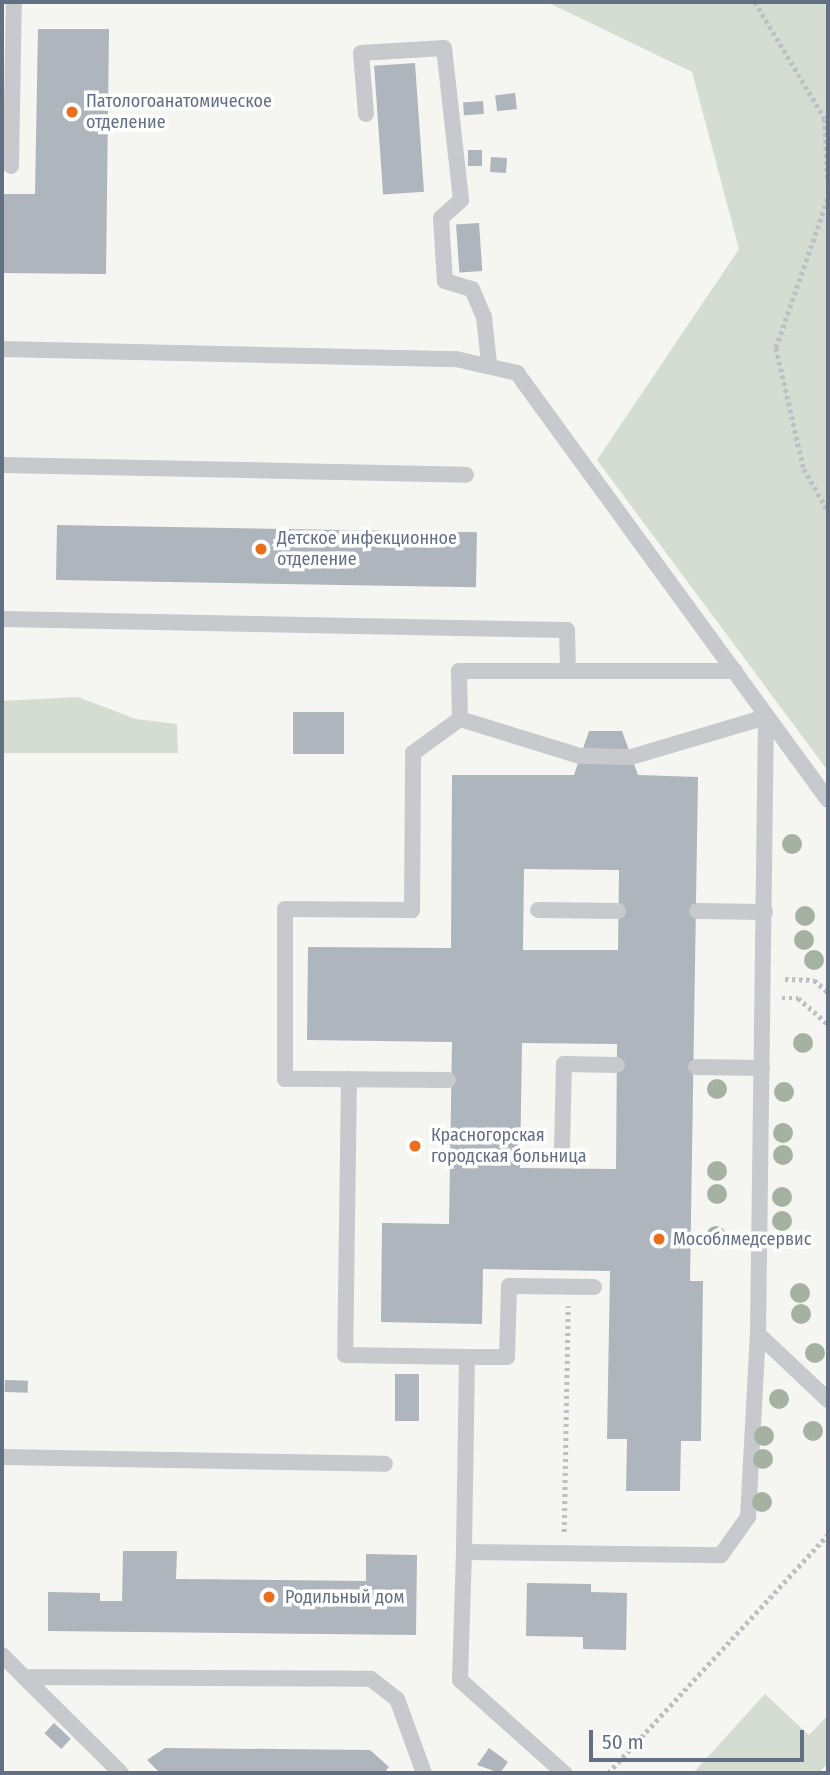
<!DOCTYPE html>
<html>
<head>
<meta charset="utf-8">
<style>
	body { margin:0 }
	#map { position:relative; width:830px; height:1775px; overflow:hidden; background:#f5f6f1; font-family:"Fira Sans Condensed",sans-serif }
	div>[style] { position:absolute }
	.green>* { inset:0; background:#d5ddd2 }
	.building>* { inset:0; background:#afb5bc; transform-origin:0 0 }
	.path>* { height:4.5px; margin-top:-2.25px; transform-origin:0; background:repeating-linear-gradient(90deg,#bebfc2 0 3.5px,transparent 0 7px) }
	.lane>* { height:16px; margin:-8px; padding:0 8px; transform-origin:8px; border-radius:8px; background:#c7c9cd }
	.trees>* { width:20px; height:20px; margin:-10px; border-radius:50%; background:#a5b2a2 }
	.dots>* { width:19px; height:19px; translate:-50% -50%; box-sizing:border-box; border:4px solid #fff; border-radius:50% }
	span { translate:-50% -50%; white-space:nowrap; text-align:center; line-height:1.15; -webkit-text-stroke:7px #fff; paint-order:stroke }
	.poi-label { font-size:18px; color:#637084 }
	.left { translate:0 -50%; text-align:left }
	.frame { position:absolute; inset:0; border:4px solid #637084; pointer-events:none }
	.scale { position:absolute; left:589px; top:1730px; width:215px; height:32px; box-sizing:border-box; border:4px solid #637084; border-top:0; padding-left:9px; font-size:21px; line-height:24px; white-space:nowrap; color:#637084; -webkit-text-stroke:5px #fff; paint-order:stroke }
</style>
</head>
<body>
<div id="map">
	<div class="green">
		<div style="clip-path:polygon(547px 2px,828px 2px,828px 771px,597px 460px,739px 249px,692px 72px)"></div>
		<div style="clip-path:polygon(78px 697px,136px 719px,177px 724px,178px 753px,2px 753px,2px 701px)"></div>
		<div style="clip-path:polygon(765px 1694px,809px 1735px,828px 1715px,828px 1763px,819px 1773px,693px 1773px)"></div>
	</div>
	<div class="building">
		<div style="clip-path:polygon(38px 29px,109px 29px,106px 274px,2px 273px,2px 194px,35px 194px)"></div>
		<div style="left:415px;top:63px;width:129px;height:41px;rotate:86deg"></div>
		<div style="left:515px;top:93px;width:16px;height:20px;rotate:83deg"></div>
		<div style="left:483px;top:101px;width:13px;height:20px;rotate:86deg"></div>
		<div style="left:468px;top:150px;width:14px;height:16px"></div>
		<div style="left:491px;top:157px;width:16px;height:15px;rotate:4deg"></div>
		<div style="left:479px;top:223px;width:48px;height:23px;rotate:86deg"></div>
		<div style="left:57px;top:525px;width:420px;height:55px;rotate:1deg"></div>
		<div style="left:293px;top:712px;width:51px;height:42px"></div>
		<div style="clip-path:polygon(evenodd,589px 731px,622px 731px,638px 775px,698px 777px,690px 1281px,703px 1281px,701px 1441px,681px 1441px,680px 1491px,626px 1491px,627px 1439px,607px 1439px,610px 1271px,483px 1269px,482px 1324px,381px 1322px,382px 1223px,449px 1224px,452px 1042px,307px 1040px,308px 947px,451px 948px,452px 775px,574px 775px,589px 731px,524px 869px,619px 870px,618px 950px,523px 950px,524px 869px,589px 731px,522px 1043px,617px 1044px,616px 1169px,520px 1168px,522px 1043px)"></div>
		<div style="left:395px;top:1374px;width:24px;height:47px"></div>
		<div style="left:5px;top:1380px;width:23px;height:12px;rotate:2deg"></div>
		<div style="clip-path:polygon(123px 1551px,177px 1551px,176px 1579px,366px 1581px,366px 1554px,417px 1555px,416px 1635px,48px 1631px,48px 1592px,100px 1593px,100px 1601px,122px 1601px)"></div>
		<div style="clip-path:polygon(527px 1583px,591px 1584px,591px 1592px,627px 1593px,626px 1650px,583px 1649px,583px 1637px,526px 1636px)"></div>
		<div style="left:54px;top:1723px;width:23px;height:14px;rotate:43deg"></div>
		<div style="clip-path:polygon(165px 1748px,370px 1750px,389px 1767px,384px 1773px,160px 1773px,147px 1760px)"></div>
		<div style="clip-path:polygon(489px 1748px,508px 1762px,500px 1773px,477px 1765px)"></div>
	</div>
	<div class="path">
		<div style="left:755px;top:2px;width:136px;rotate:59.1deg"></div>
		<div style="left:825px;top:119px;width:63px;rotate:87.3deg"></div>
		<div style="left:828px;top:199px;width:158px;rotate:109.2deg"></div>
		<div style="left:776px;top:348px;width:124px;rotate:77deg"></div>
		<div style="left:804px;top:469px;width:48px;rotate:60.3deg"></div>
		<div style="left:785px;top:979px;width:29px;rotate:2deg"></div>
		<div style="left:814px;top:980px;width:18px;rotate:41deg"></div>
		<div style="left:782px;top:998px;width:16px"></div>
		<div style="left:798px;top:998px;width:40px;rotate:41deg"></div>
		<div style="left:564px;top:1532px;width:226px;rotate:-89deg"></div>
		<div style="left:608px;top:1773px;width:324px;rotate:-47.3deg"></div>
	</div>
	<div class="lane">
		<div style="left:366px;top:114px;width:61px;rotate:-94.7deg"></div>
		<div style="left:361px;top:53px;width:83px;rotate:-3.4deg"></div>
		<div style="left:444px;top:48px;width:153px;rotate:83.6deg"></div>
		<div style="left:461px;top:200px;width:27px;rotate:138deg"></div>
		<div style="left:441px;top:218px;width:63px;rotate:86.4deg"></div>
		<div style="left:445px;top:281px;width:28px;rotate:17deg"></div>
		<div style="left:472px;top:289px;width:30px;rotate:67deg"></div>
		<div style="left:484px;top:317px;width:46px;rotate:83.8deg"></div>
		<div style="left:11px;top:166px;width:164px;rotate:-89deg"></div>
		<div style="left:2px;top:349px;width:454px;rotate:1.3deg"></div>
		<div style="left:456px;top:359px;width:63px;rotate:12.9deg"></div>
		<div style="left:517px;top:373px;width:528px;rotate:53.93deg"></div>
		<div style="left:2px;top:465px;width:464px;rotate:1.2deg"></div>
		<div style="left:2px;top:619px;width:565px;rotate:1.12deg"></div>
		<div style="left:567px;top:630px;width:41px;rotate:88.6deg"></div>
		<div style="left:538px;top:910px;width:80px;rotate:0.7deg"></div>
		<div style="left:697px;top:911px;width:68px;rotate:0.8deg"></div>
		<div style="left:696px;top:1067px;width:66px;rotate:0.9deg"></div>
		<div style="left:349px;top:1079px;width:276px;rotate:90.8deg"></div>
		<div style="left:345px;top:1355px;width:122px;rotate:0.9deg"></div>
		<div style="left:467px;top:1357px;width:195px;rotate:90.9deg"></div>
		<div style="left:464px;top:1552px;width:257px;rotate:0.7deg"></div>
		<div style="left:721px;top:1555px;width:47px;rotate:-54.6deg"></div>
		<div style="left:748px;top:1517px;width:183px;rotate:-86.9deg"></div>
		<div style="left:758px;top:1334px;width:617px;rotate:-89.26deg"></div>
		<div style="left:766px;top:717px;width:141px;rotate:163.5deg"></div>
		<div style="left:631px;top:757px;width:51px;rotate:-178.9deg"></div>
		<div style="left:580px;top:756px;width:126px;rotate:-162.9deg"></div>
		<div style="left:460px;top:719px;width:48px;rotate:-91.2deg"></div>
		<div style="left:459px;top:671px;width:276px"></div>
		<div style="left:448px;top:1080px;width:163px;rotate:-179.6deg"></div>
		<div style="left:285px;top:1079px;width:170px;rotate:-90deg"></div>
		<div style="left:285px;top:909px;width:127px;rotate:0.5deg"></div>
		<div style="left:412px;top:910px;width:157px;rotate:-89.6deg"></div>
		<div style="left:413px;top:753px;width:58px;rotate:-35.9deg"></div>
		<div style="left:562px;top:1150px;width:86px;rotate:-88.7deg"></div>
		<div style="left:564px;top:1064px;width:53px;rotate:1.1deg"></div>
		<div style="left:758px;top:1334px;width:96px;rotate:43.3deg"></div>
		<div style="left:467px;top:1357px;width:40px"></div>
		<div style="left:507px;top:1357px;width:71px;rotate:-88.4deg"></div>
		<div style="left:509px;top:1286px;width:85px;rotate:0.7deg"></div>
		<div style="left:2px;top:1457px;width:383px;rotate:1deg"></div>
		<div style="left:464px;top:1552px;width:128px;rotate:91.8deg"></div>
		<div style="left:460px;top:1680px;width:140px;rotate:41.8deg"></div>
		<div style="left:2px;top:1655px;width:31px;rotate:45deg"></div>
		<div style="left:24px;top:1677px;width:347px;rotate:0.3deg"></div>
		<div style="left:371px;top:1679px;width:33px;rotate:38deg"></div>
		<div style="left:397px;top:1699px;width:79px;rotate:70deg"></div>
		<div style="left:24px;top:1677px;width:136px;rotate:44.7deg"></div>
	</div>
	<div class="trees">
		<div style="left:792px;top:844px"></div>
		<div style="left:805px;top:916px"></div>
		<div style="left:804px;top:940px"></div>
		<div style="left:814px;top:960px"></div>
		<div style="left:803px;top:1043px"></div>
		<div style="left:717px;top:1089px"></div>
		<div style="left:784px;top:1092px"></div>
		<div style="left:783px;top:1133px"></div>
		<div style="left:783px;top:1155px"></div>
		<div style="left:717px;top:1171px"></div>
		<div style="left:717px;top:1194px"></div>
		<div style="left:782px;top:1197px"></div>
		<div style="left:782px;top:1221px"></div>
		<div style="left:716px;top:1236px"></div>
		<div style="left:800px;top:1293px"></div>
		<div style="left:801px;top:1314px"></div>
		<div style="left:815px;top:1353px"></div>
		<div style="left:779px;top:1399px"></div>
		<div style="left:813px;top:1431px"></div>
		<div style="left:764px;top:1436px"></div>
		<div style="left:763px;top:1459px"></div>
		<div style="left:762px;top:1502px"></div>
	</div>
	<div class="dots">
		<div style="left:72px;top:112px;background:#ec6d1a"></div>
		<div style="left:261px;top:549px;background:#ec6d1a"></div>
		<div style="left:415px;top:1146px;background:#ec6d1a"></div>
		<div style="left:659px;top:1239px;background:#ec6d1a"></div>
		<div style="left:269px;top:1597px;background:#ec6d1a"></div>
	</div>
	<div class="poi-label">
		<span class="left" style="left:86px;top:112px">Патологоанатомическое<br>отделение</span>
		<span class="left" style="left:277px;top:549px">Детское инфекционное<br>отделение</span>
		<span class="left" style="left:431px;top:1146px">Красногорская<br>городская больница</span>
		<span class="left" style="left:673px;top:1239px">Мособлмедсервис</span>
		<span class="left" style="left:285px;top:1597px">Родильный дом</span>
	</div>
	<div class="frame"></div>
	<div class="scale">50 m</div>
</div>
</body>
</html>
